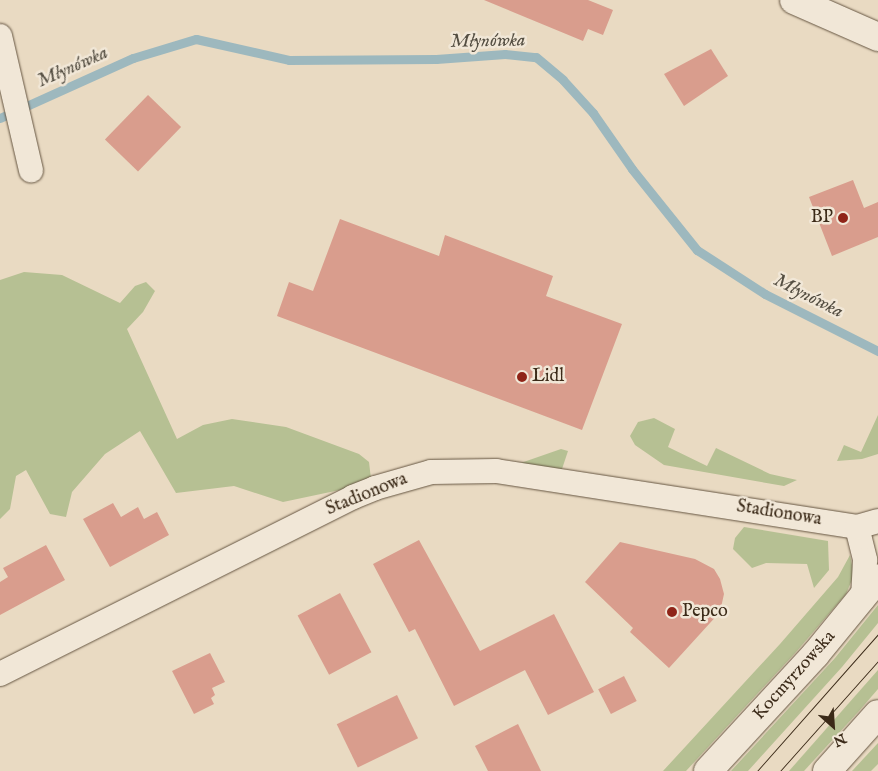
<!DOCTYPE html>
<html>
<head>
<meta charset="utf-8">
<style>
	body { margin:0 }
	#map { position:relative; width:878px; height:771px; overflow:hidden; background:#e9dac2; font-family:"IM FELL English",serif }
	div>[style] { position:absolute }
	.green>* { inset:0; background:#b6c093 }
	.stream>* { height:9px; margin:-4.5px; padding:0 4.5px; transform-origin:4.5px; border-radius:4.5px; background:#9db8be }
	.building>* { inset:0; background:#d99d8d; transform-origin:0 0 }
	.roads { filter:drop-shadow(0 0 1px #665642) drop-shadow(0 0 1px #665642) }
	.minor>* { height:24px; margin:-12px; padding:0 12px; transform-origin:12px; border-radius:12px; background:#f1e7d7 }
	.tertiary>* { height:28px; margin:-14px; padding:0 14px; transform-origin:14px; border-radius:14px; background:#f1e7d7 }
	.secondary>* { height:28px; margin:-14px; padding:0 14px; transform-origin:14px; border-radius:14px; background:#f1e7d7 }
	.tram>* { height:1px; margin:-0.5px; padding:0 0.5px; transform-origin:0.5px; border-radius:0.5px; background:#3b2a18 }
	.dots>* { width:14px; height:14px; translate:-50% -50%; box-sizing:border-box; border:2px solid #f1e7d7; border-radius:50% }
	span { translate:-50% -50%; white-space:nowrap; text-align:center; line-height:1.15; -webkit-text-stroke:5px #f1e7d7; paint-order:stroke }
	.poi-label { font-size:18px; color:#3b2a18 }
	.right { translate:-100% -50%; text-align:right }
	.left { translate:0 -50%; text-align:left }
	.street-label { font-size:18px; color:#3b2a18 }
	.water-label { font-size:19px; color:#544e42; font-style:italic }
	.north { position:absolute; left:808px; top:701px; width:50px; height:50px; -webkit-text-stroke:4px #f1e7d7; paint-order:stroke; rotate:154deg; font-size:14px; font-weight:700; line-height:20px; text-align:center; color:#3b2a18 }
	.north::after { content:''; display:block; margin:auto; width:18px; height:22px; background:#3b2a18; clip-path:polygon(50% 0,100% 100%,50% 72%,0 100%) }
</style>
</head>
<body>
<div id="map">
	<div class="green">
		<div style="clip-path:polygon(24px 272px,62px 275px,120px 303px,135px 286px,146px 282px,155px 291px,143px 312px,127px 329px,177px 439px,203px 425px,232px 419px,286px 427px,359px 454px,369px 462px,371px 479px,354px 487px,283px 502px,234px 486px,176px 493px,140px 431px,105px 454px,72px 492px,66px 517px,50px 514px,26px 470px,16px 476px,10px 509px,0 519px,0 280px)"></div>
		<div style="clip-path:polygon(878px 415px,878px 454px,862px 459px,837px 461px,844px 445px,861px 452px)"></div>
		<div style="clip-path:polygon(654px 418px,675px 429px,668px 447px,707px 466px,716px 448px,770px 474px,797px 480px,784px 486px,664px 465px,635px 445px,630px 436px,638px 422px)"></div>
		<div style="clip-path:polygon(561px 449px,568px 451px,561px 472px,515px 465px)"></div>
		<div style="clip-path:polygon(744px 527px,828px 541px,829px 570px,814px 588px,807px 564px,766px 563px,752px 568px,733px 549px,735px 538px)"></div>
		<div style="clip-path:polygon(850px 555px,854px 575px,846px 594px,796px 652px,686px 771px,663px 771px,780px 644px,838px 577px)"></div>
		<div style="clip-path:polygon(878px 605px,878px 623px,842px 667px,748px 771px,731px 771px,835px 658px)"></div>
		<div style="clip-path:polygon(878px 670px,878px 689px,859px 711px,804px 771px,789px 771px)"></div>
		<div style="clip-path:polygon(878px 743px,878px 764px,871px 771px,852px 771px)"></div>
	</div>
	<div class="stream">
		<div style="left:0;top:118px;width:146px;rotate:-24.3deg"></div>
		<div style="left:133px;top:58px;width:66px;rotate:-16.8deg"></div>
		<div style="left:196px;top:39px;width:95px;rotate:12.7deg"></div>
		<div style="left:289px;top:60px;width:147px;rotate:-0.4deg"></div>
		<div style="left:436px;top:59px;width:69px;rotate:-4.1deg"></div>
		<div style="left:505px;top:54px;width:31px;rotate:6deg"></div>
		<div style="left:536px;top:57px;width:35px;rotate:40deg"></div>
		<div style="left:563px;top:80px;width:45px;rotate:47.7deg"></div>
		<div style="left:593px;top:113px;width:68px;rotate:55.1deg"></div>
		<div style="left:632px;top:169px;width:104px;rotate:51.3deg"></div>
		<div style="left:697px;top:250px;width:81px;rotate:32.9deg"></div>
		<div style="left:765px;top:294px;width:127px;rotate:26.8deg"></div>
	</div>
	<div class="building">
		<div style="clip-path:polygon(484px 0,588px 0,613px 10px,603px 35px,588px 29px,583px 41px)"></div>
		<div style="clip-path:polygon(711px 49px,728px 76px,684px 106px,664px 74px)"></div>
		<div style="left:148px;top:95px;width:46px;height:62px;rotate:44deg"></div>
		<div style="clip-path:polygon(853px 180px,864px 208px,878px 202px,878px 237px,832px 256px,809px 197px)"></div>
		<div style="clip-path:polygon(340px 219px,439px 256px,445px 235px,553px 276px,546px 296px,622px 324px,582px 430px,277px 316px,289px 282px,313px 291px)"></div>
		<div style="clip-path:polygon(113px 503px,121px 517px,138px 507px,144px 519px,157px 512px,169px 535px,110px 567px,83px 519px)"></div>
		<div style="clip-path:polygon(419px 540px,480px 651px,554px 614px,594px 692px,548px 715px,525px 670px,454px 706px,415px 629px,409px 632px,373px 564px)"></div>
		<div style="clip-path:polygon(620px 542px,695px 559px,714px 569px,720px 579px,724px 594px,720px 612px,669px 668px,630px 632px,633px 628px,585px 582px)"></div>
		<div style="clip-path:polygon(46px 545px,65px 580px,0 615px,0 582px,8px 577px,3px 568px)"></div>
		<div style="left:340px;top:593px;width:67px;height:48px;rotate:62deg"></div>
		<div style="clip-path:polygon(210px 653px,225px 682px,212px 688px,215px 695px,211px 698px,214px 704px,194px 714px,172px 671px)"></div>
		<div style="left:624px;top:676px;width:28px;height:29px;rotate:63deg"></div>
		<div style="left:397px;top:695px;width:48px;height:67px;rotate:64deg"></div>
		<div style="clip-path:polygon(518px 724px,541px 771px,488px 771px,475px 746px)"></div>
	</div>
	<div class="roads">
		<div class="minor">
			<div style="left:0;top:36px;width:138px;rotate:77deg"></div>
			<div style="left:857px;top:527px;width:34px;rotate:76deg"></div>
			<div style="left:865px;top:560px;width:39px;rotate:93deg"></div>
			<div style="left:0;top:674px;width:395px;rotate:-26.6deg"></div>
			<div style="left:353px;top:497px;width:24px;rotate:-22deg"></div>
			<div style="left:375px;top:488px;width:58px;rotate:-15.9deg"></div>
			<div style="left:431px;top:472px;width:65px;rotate:-0.9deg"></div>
			<div style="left:496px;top:471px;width:365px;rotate:8.8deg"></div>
			<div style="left:857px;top:527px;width:22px;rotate:-16deg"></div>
		</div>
		<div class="tertiary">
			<div style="left:794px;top:0;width:92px;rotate:23.8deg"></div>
		</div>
		<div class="secondary">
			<div style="left:708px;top:771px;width:158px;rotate:-47.3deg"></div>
			<div style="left:815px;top:655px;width:99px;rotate:-50.7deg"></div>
			<div style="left:827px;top:771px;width:76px;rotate:-48.2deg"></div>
		</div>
	</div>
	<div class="tram">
		<div style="left:757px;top:771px;width:183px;rotate:-48.5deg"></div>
		<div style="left:780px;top:771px;width:147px;rotate:-48.3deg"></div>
	</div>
	<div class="dots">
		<div style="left:843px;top:218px;background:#8f2418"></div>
		<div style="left:522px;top:377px;background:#8f2418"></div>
		<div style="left:672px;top:612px;background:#8f2418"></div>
	</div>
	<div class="poi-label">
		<span class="right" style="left:833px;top:218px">BP</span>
		<span class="left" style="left:532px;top:377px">Lidl</span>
		<span class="left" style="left:682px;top:612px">Pepco</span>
	</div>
	<div class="street-label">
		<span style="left:367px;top:495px;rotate:-22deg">Stadionowa</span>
		<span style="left:779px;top:514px;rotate:9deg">Stadionowa</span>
		<span style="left:795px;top:676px;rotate:-48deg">Kocmyrzowska</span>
	</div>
	<div class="water-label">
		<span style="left:488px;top:42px;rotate:-1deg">Młynówka</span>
		<span style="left:73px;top:68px;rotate:-24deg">Młynówka</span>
		<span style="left:808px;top:297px;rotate:27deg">Młynówka</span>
	</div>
	<div class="north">N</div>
</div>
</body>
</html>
